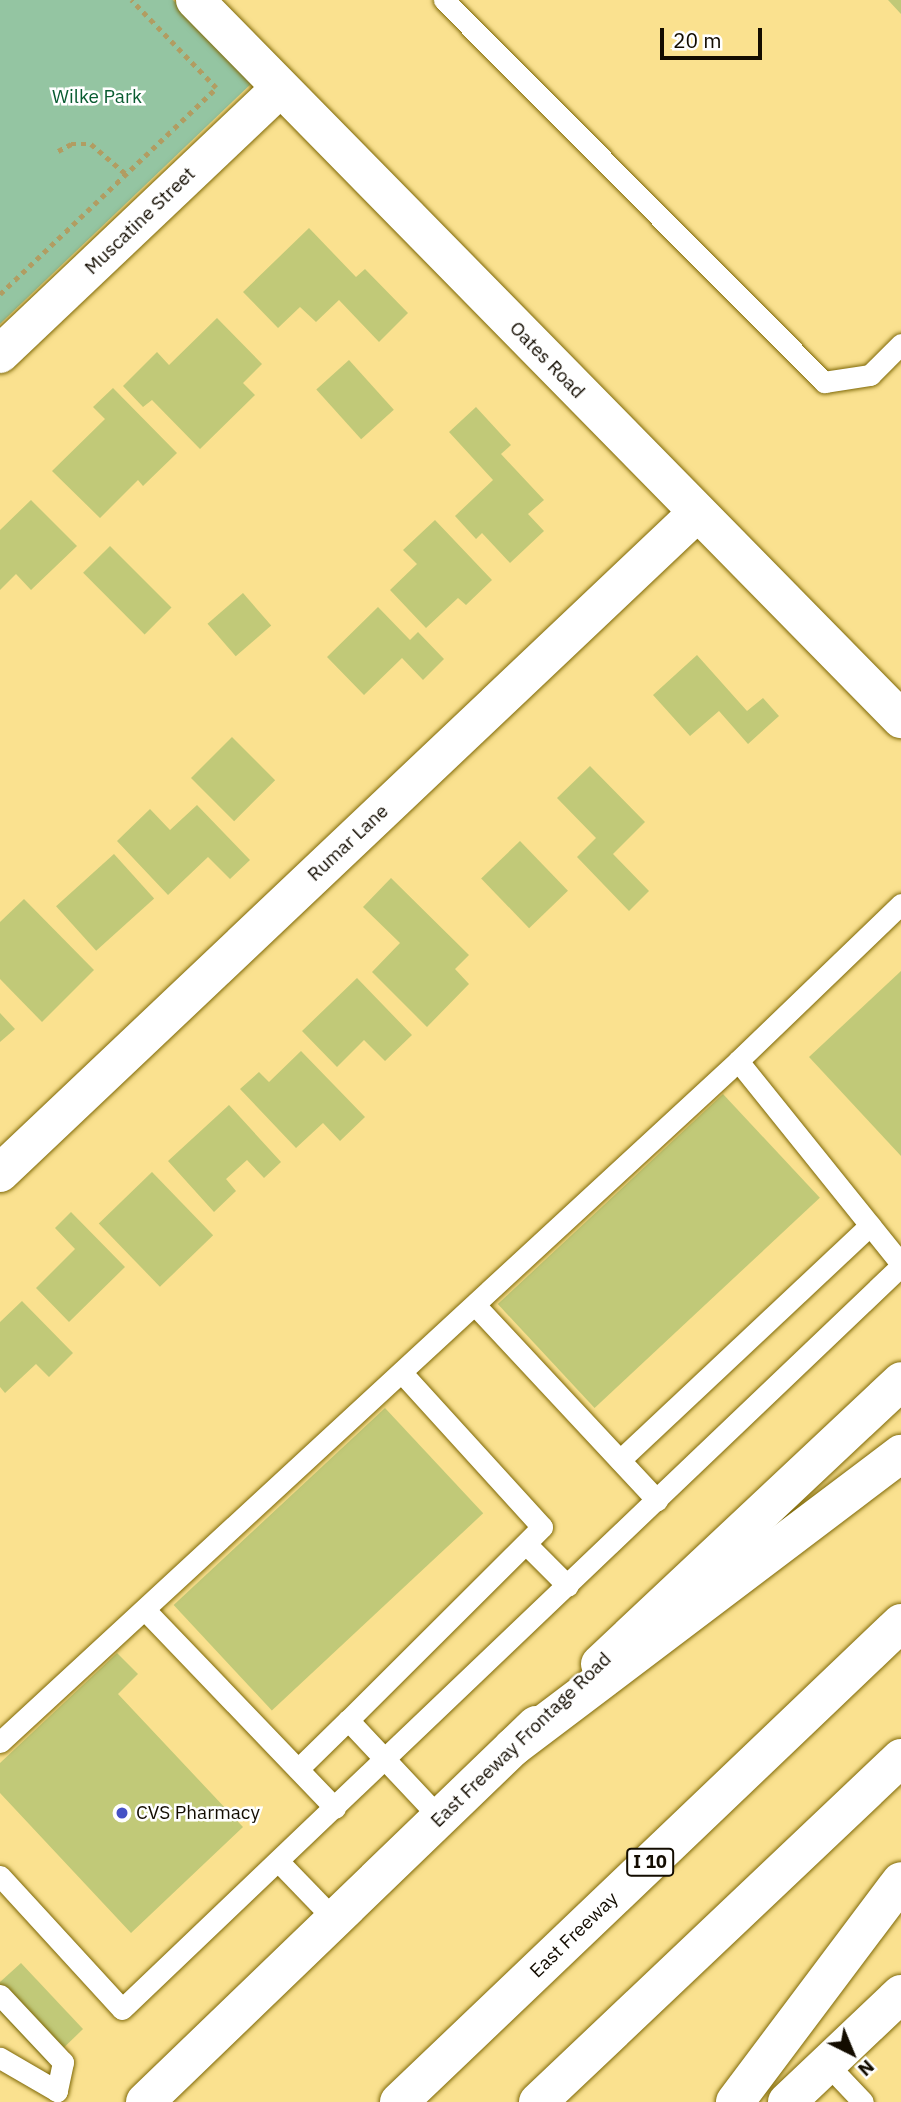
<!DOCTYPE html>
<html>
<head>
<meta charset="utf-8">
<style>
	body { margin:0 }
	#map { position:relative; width:901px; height:2102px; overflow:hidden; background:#fae18f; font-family:"IBM Plex Sans",sans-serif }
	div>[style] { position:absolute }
	.green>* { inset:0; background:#94c5a2 }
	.building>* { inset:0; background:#c1c978; transform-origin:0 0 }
	.path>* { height:4.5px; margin-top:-2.25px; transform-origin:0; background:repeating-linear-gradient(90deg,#b19d62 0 5px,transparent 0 10px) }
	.roads { filter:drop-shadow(0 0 2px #7e6807) drop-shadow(0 0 2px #7e6807) }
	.lane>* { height:21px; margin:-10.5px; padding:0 10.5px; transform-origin:10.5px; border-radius:10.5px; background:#fff }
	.street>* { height:38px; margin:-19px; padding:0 19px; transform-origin:19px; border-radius:19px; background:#fff }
	.secondary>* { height:38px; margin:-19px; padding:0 19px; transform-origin:19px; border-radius:19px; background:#fff }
	.highway>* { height:38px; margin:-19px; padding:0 19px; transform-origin:19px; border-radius:19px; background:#fff }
	.dots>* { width:19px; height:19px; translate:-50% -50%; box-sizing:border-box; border:4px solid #fff; border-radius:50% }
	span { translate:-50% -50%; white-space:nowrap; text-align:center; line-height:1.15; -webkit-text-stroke:5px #fff; paint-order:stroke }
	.shield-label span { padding:2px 5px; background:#fff; border:2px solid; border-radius:5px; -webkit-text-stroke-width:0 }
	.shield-label { font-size:18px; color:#130c00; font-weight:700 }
	.park-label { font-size:19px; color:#095c31 }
	.street-label { font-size:19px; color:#130c00 }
	.poi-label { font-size:19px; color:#130c00 }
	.left { translate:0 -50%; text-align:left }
	.north { position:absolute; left:817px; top:2018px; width:70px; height:70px; -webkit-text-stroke:5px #fff; paint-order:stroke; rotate:137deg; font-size:19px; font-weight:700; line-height:28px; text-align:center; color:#130c00 }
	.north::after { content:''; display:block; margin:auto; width:24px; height:32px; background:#130c00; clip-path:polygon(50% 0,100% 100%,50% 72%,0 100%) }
	.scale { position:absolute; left:660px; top:28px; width:102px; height:32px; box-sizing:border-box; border:4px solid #130c00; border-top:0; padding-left:9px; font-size:21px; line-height:24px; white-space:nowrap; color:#130c00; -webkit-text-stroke:5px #fff; paint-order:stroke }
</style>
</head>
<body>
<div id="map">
	<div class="green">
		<div style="clip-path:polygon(0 0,173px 0,253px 82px,0 324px)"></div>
	</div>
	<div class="building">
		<div style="clip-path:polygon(888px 0,901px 0,901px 14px)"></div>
		<div style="clip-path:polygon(309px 228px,356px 277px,365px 269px,408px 313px,379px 342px,339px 300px,316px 322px,300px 307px,278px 328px,243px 292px)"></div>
		<div style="clip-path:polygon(217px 318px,262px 364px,243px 383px,255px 395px,200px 449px,152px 400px,143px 407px,123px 386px,157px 352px,169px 365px)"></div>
		<div style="left:349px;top:360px;width:67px;height:44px;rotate:48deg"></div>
		<div style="clip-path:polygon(113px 388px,177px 453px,143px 486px,138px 480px,100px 518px,52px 471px,105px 419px,93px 407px)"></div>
		<div style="clip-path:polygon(476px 407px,511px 445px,501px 454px,544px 500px,528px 514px,544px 531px,510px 563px,482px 533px,476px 539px,455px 516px,493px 480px,449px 432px)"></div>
		<div style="clip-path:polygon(31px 500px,77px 546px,31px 590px,16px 574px,0 590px,0 530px)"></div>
		<div style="clip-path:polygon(435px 520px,492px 580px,466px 605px,458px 598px,426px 628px,390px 590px,417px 564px,403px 550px)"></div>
		<div style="left:110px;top:546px;width:87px;height:38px;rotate:45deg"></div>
		<div style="left:243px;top:593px;width:43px;height:47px;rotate:49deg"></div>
		<div style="clip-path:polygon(378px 607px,410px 640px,418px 632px,444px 659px,423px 680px,402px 658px,364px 695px,327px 657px)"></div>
		<div style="clip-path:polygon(697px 655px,747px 711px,763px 698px,779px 716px,748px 744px,719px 711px,690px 736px,653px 695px)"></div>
		<div style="left:232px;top:737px;width:61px;height:58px;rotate:45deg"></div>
		<div style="clip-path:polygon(590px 766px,645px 822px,613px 854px,649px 891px,629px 911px,577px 857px,596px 838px,557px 798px)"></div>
		<div style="clip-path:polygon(197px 805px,250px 860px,230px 879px,208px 857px,168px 895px,117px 841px,150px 809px,170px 830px)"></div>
		<div style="left:520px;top:841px;width:69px;height:54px;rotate:46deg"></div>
		<div style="left:114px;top:854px;width:60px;height:78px;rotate:48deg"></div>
		<div style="clip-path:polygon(391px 878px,469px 955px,455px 969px,469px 984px,427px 1027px,372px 972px,400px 943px,363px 907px)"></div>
		<div style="clip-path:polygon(24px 899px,94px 970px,42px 1022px,0 979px,0 922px)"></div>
		<div style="clip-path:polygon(901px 971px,901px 1156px,809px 1057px)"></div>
		<div style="clip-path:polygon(357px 978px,412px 1035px,385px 1061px,364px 1040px,337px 1067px,302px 1031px)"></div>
		<div style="clip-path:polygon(0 1013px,15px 1029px,0 1042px)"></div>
		<div style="clip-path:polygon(301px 1051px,365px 1117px,340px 1141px,323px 1123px,296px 1148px,240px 1089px,259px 1072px,269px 1082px)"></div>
		<div style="left:723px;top:1094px;width:142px;height:308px;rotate:47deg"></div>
		<div style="clip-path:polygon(229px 1105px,281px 1162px,264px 1178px,247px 1160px,226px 1179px,236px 1191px,214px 1212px,168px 1161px)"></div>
		<div style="left:152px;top:1172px;width:88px;height:74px;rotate:46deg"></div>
		<div style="clip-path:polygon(71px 1212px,125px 1267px,69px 1322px,36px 1288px,75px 1249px,55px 1228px)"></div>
		<div style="clip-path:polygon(22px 1301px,73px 1353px,49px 1377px,36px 1364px,5px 1393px,0 1387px,0 1322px)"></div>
		<div style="left:385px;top:1408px;width:144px;height:289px;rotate:47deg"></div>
		<div style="clip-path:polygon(117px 1653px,138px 1674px,118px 1694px,243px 1827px,131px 1933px,0 1793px,0 1763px)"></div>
		<div style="clip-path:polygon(21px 1963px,83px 2029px,48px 2063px,0 2012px,0 1982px)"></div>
	</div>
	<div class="path">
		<div style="left:58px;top:151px;width:15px;rotate:-28deg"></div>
		<div style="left:71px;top:144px;width:20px"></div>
		<div style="left:91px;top:144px;width:46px;rotate:40.6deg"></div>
		<div style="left:0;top:294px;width:298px;rotate:-43.6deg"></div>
		<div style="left:216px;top:88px;width:122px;rotate:-134deg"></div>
	</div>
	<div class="roads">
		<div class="lane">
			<div style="left:444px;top:0;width:539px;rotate:45.15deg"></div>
			<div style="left:824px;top:382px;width:47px;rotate:-8.7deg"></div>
			<div style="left:870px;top:375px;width:44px;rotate:-45deg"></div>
			<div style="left:901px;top:904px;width:226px;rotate:136.1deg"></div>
			<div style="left:738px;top:1061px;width:260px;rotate:51.2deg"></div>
			<div style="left:475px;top:1305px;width:267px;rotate:47deg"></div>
			<div style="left:402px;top:1373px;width:208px;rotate:47.7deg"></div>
			<div style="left:542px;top:1527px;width:274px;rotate:135.1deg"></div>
			<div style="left:348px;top:1720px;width:134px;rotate:46.8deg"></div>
			<div style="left:620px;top:1460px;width:343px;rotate:-43.2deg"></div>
			<div style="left:526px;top:1544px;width:59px;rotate:45deg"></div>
			<div style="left:146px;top:1611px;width:273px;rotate:46.2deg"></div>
			<div style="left:0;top:1742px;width:1004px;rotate:-42.7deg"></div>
			<div style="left:298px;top:1769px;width:70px;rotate:-44.4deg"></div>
			<div style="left:279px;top:1862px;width:79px;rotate:46deg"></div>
			<div style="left:0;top:1876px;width:180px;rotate:47.5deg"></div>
			<div style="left:122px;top:2009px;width:1077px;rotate:-43.65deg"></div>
			<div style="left:0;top:1995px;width:92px;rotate:46.8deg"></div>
			<div style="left:63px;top:2062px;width:30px;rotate:102deg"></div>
			<div style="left:57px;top:2091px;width:66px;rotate:-149.9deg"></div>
			<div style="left:827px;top:2064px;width:52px;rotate:46.5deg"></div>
		</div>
		<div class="street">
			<div style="left:195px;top:0;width:1008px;rotate:45.52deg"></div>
			<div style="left:0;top:354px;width:386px;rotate:-43.5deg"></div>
			<div style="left:0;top:1173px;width:960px;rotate:-43.44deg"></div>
		</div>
		<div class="secondary">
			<div style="left:600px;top:1664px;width:413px;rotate:-43.2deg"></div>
			<div style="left:145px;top:2102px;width:543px;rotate:-43.96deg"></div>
			<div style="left:787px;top:2102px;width:157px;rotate:-43.5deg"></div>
		</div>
		<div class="highway">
			<div style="left:512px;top:1748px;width:488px;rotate:-37.1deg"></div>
			<div style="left:399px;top:2102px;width:694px;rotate:-43.66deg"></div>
			<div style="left:538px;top:2102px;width:500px;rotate:-43.46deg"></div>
			<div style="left:735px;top:2102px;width:276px;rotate:-53.1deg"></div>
		</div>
	</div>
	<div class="dots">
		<div style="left:122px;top:1813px;background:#4551c5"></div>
	</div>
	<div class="shield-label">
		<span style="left:650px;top:1862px">I 10</span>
	</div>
	<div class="park-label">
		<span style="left:97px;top:97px">Wilke Park</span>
	</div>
	<div class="street-label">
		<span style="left:140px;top:221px;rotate:-44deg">Muscatine Street</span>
		<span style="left:547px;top:360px;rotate:46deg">Oates Road</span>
		<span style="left:348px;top:843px;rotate:-43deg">Rumar Lane</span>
		<span style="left:521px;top:1740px;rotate:-44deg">East Freeway Frontage Road</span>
		<span style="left:574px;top:1935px;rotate:-44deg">East Freeway</span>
	</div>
	<div class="poi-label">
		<span class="left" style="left:136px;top:1813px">CVS Pharmacy</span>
	</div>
	<div class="north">N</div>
	<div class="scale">20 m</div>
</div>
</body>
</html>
